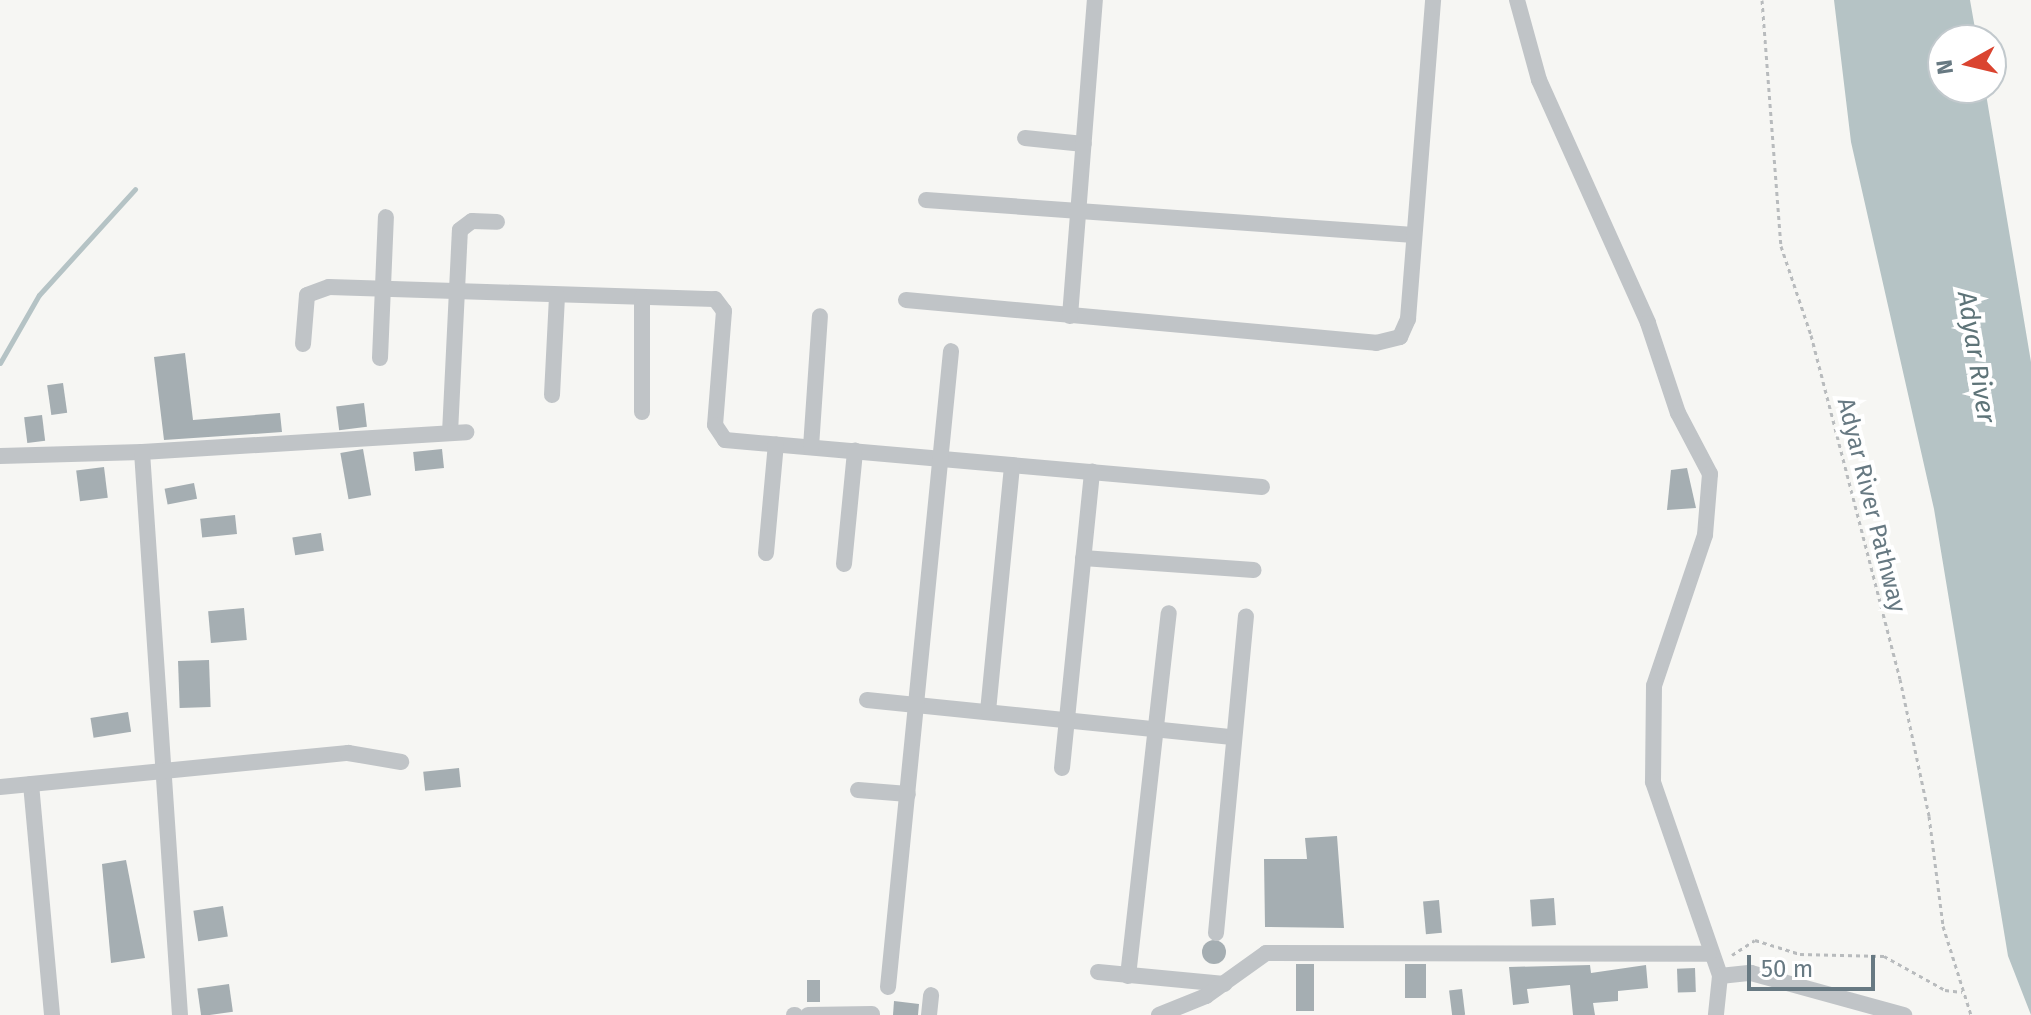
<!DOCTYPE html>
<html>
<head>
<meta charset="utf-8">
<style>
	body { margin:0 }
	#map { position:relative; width:2031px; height:1015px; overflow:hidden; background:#f6f6f3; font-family:"Fira Sans",sans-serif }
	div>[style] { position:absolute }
	.water>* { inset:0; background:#b5c3c5 }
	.stream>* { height:5px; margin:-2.5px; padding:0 2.5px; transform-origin:2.5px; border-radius:2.5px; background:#b5c3c5 }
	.building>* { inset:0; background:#a5aeb2; transform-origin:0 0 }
	.round { border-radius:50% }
	.path>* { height:3px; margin-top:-1.5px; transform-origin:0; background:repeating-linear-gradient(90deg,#b8bbbd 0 4px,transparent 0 8px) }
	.minor>* { height:16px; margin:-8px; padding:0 8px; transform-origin:8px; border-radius:8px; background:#c0c4c7 }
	span { translate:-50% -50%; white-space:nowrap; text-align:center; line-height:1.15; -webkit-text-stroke:8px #fff; paint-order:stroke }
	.street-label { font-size:24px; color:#677982 }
	.water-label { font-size:26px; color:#5e7478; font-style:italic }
	.north { position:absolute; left:1927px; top:24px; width:80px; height:80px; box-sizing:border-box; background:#fff; border:2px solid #c2c9cd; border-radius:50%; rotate:262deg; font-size:22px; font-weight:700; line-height:32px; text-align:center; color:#677982 }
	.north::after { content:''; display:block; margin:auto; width:28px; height:36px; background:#da4430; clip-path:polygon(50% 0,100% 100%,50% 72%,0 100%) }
	.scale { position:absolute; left:1747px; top:955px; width:128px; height:36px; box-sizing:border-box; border:4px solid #677982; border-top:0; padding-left:10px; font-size:24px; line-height:28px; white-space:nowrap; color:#677982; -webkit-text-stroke:6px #fff; paint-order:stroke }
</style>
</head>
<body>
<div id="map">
	<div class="water">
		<div style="clip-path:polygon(1834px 0,1970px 0,1977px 40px,1943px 40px,1943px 88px,1985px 88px,2031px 362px,2031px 1015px,2008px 956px,1934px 509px,1851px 142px)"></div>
	</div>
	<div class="stream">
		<div style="left:0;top:363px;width:78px;rotate:-60.2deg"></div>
		<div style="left:39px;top:295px;width:143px;rotate:-47.8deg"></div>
	</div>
	<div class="building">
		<div style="clip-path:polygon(185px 353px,193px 420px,280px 413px,282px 432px,164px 440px,154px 357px)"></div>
		<div style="left:63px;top:383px;width:30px;height:16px;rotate:82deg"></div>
		<div style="left:364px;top:403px;width:24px;height:28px;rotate:83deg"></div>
		<div style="left:42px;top:415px;width:26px;height:18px;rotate:83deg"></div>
		<div style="left:363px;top:449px;width:47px;height:23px;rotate:80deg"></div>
		<div style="left:442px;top:449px;width:19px;height:29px;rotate:84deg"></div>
		<div style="left:104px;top:467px;width:31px;height:28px;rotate:83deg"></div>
		<div style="clip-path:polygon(1687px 468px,1696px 508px,1667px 510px,1671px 470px)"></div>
		<div style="left:194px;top:483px;width:16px;height:30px;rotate:79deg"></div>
		<div style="left:235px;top:515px;width:19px;height:35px;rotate:84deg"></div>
		<div style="left:321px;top:533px;width:18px;height:29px;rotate:81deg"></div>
		<div style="left:244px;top:608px;width:32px;height:36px;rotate:85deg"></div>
		<div style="left:209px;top:660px;width:47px;height:31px;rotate:88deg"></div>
		<div style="left:128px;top:712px;width:20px;height:38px;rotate:81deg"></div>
		<div style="left:459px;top:768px;width:19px;height:36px;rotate:84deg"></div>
		<div style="clip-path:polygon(1337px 836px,1344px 928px,1265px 927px,1264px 859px,1307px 859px,1305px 838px)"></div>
		<div style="clip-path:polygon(126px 860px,145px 958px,111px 963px,102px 864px)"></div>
		<div style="left:1554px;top:898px;width:27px;height:24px;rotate:86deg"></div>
		<div style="left:1439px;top:900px;width:33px;height:16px;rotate:85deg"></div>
		<div style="left:223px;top:906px;width:31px;height:30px;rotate:81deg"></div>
		<div class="round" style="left:1202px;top:940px;width:24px;height:24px"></div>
		<div style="left:1296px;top:964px;width:18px;height:47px"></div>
		<div style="left:1405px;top:964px;width:21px;height:34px"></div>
		<div style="clip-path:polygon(1590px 965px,1591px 973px,1646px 965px,1648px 988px,1618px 991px,1618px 1001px,1593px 1003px,1595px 1015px,1573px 1015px,1570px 985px,1527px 989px,1529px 1003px,1513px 1005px,1509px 967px)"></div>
		<div style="left:1695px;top:968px;width:24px;height:18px;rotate:88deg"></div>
		<div style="left:807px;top:980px;width:13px;height:22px"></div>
		<div style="left:229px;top:984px;width:28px;height:32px;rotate:82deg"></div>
		<div style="left:1462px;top:989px;width:26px;height:13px;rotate:83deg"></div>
		<div style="clip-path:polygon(894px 1001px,919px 1004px,918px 1015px,893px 1015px)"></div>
	</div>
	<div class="path">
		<div style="left:1762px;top:0;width:247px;rotate:85.6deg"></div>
		<div style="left:1781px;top:246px;width:94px;rotate:71.4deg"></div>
		<div style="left:1811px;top:335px;width:355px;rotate:75.5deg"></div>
		<div style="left:1900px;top:679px;width:140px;rotate:78deg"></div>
		<div style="left:1929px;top:816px;width:111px;rotate:82.7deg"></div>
		<div style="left:1943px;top:926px;width:93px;rotate:72.5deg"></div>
		<div style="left:1732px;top:955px;width:27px;rotate:-33deg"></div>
		<div style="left:1755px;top:940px;width:47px;rotate:17.3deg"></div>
		<div style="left:1800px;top:954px;width:84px;rotate:1.4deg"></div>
		<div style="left:1884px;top:956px;width:70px;rotate:29.1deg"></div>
		<div style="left:1945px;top:990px;width:17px;rotate:7deg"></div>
	</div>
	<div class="minor">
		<div style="left:1517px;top:0;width:83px;rotate:74.6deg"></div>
		<div style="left:1539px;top:80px;width:266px;rotate:65.8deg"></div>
		<div style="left:1648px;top:323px;width:95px;rotate:71.6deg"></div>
		<div style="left:1678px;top:413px;width:69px;rotate:62.3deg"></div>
		<div style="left:1710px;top:474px;width:61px;rotate:94.7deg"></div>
		<div style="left:1705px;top:535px;width:159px;rotate:108.7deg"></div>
		<div style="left:1654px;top:686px;width:96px;rotate:90.6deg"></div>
		<div style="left:1653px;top:782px;width:205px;rotate:70.9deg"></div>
		<div style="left:1720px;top:976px;width:39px;rotate:96deg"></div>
		<div style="left:1025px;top:138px;width:59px;rotate:5.8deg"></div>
		<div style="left:926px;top:200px;width:489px;rotate:4.1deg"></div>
		<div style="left:906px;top:300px;width:472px;rotate:5.2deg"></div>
		<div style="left:1376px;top:343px;width:25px;rotate:-14deg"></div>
		<div style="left:1400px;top:337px;width:20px;rotate:-66deg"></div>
		<div style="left:1408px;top:319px;width:320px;rotate:-85.5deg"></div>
		<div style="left:1070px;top:316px;width:317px;rotate:-85.5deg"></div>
		<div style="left:303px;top:344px;width:49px;rotate:-85.3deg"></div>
		<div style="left:307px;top:295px;width:23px;rotate:-20deg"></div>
		<div style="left:329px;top:287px;width:386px;rotate:1.8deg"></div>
		<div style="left:715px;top:299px;width:15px;rotate:53deg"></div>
		<div style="left:724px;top:311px;width:114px;rotate:94.5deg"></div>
		<div style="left:715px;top:425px;width:18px;rotate:56deg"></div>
		<div style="left:725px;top:440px;width:539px;rotate:5deg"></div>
		<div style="left:380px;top:358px;width:141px;rotate:-87.6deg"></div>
		<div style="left:552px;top:395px;width:99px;rotate:-87.1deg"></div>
		<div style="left:642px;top:412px;width:114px;rotate:-90deg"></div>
		<div style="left:450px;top:433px;width:203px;rotate:-87.2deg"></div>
		<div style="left:460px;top:230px;width:15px;rotate:-37deg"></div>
		<div style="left:472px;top:221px;width:25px;rotate:2deg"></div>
		<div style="left:811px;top:447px;width:131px;rotate:-86.1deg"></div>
		<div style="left:142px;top:452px;width:325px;rotate:-3.5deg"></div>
		<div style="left:0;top:456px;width:142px;rotate:-1.6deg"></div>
		<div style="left:142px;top:452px;width:564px;rotate:86.14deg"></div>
		<div style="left:766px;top:553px;width:109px;rotate:-84.8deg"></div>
		<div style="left:1083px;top:558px;width:171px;rotate:4deg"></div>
		<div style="left:844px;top:564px;width:114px;rotate:-84.4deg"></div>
		<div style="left:867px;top:700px;width:367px;rotate:5.8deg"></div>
		<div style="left:988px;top:711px;width:247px;rotate:-84.4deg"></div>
		<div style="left:1062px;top:768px;width:298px;rotate:-84.2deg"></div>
		<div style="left:31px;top:784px;width:232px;rotate:84.8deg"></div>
		<div style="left:0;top:787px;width:350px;rotate:-5.6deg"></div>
		<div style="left:348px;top:753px;width:54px;rotate:9.6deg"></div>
		<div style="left:858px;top:790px;width:50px;rotate:4.6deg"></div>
		<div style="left:1216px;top:933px;width:318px;rotate:-84.6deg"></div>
		<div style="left:1098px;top:972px;width:127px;rotate:5.4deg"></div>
		<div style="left:1128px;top:976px;width:365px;rotate:-83.6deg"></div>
		<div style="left:1720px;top:976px;width:31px;rotate:-6deg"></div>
		<div style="left:1751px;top:973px;width:159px;rotate:15.4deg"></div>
		<div style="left:888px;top:987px;width:639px;rotate:-84.34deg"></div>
		<div style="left:794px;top:1015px;width:1px"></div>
		<div style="left:808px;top:1015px;width:64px;rotate:-0.9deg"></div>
		<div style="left:929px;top:1015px;width:20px;rotate:-84deg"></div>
		<div style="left:1159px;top:1015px;width:51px;rotate:-22deg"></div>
		<div style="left:1206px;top:996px;width:74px;rotate:-35.6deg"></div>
		<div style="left:1266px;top:953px;width:443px;rotate:0.1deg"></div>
	</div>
	<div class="street-label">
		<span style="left:1871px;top:505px;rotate:76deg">Adyar River Pathway</span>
	</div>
	<div class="water-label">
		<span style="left:1976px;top:357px;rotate:81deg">Adyar River</span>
	</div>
	<div class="north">N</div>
	<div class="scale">50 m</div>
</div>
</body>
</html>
